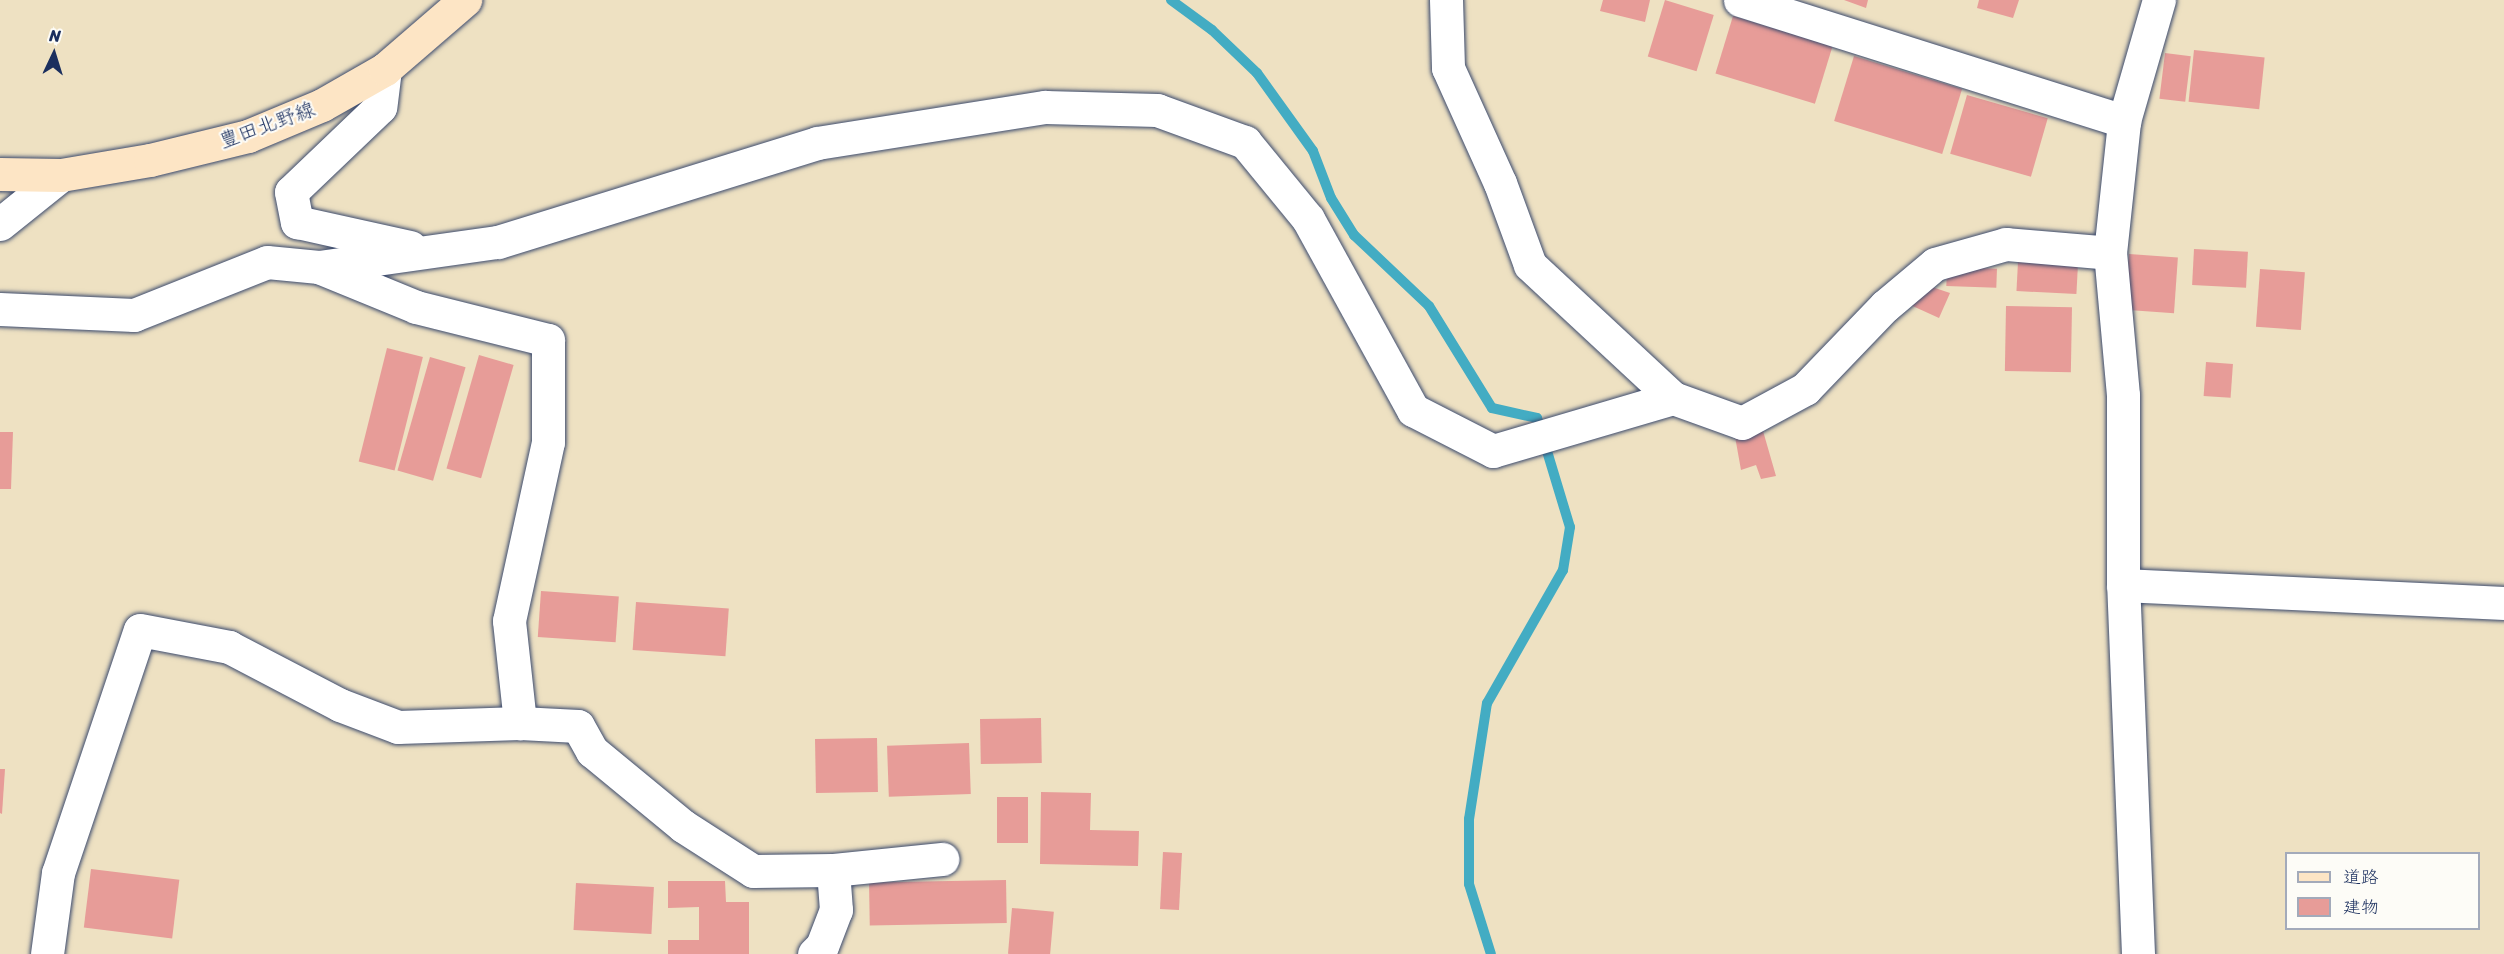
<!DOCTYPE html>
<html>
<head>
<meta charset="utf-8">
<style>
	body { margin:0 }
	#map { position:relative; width:2504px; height:954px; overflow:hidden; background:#eee1c2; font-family:Sriracha,"Klee One",sans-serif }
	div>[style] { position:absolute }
	.stream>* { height:10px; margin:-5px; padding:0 5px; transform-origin:5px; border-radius:5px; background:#43acc3 }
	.building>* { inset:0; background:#e79c98; transform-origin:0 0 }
	.roads { filter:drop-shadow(0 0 2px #3b4a6d) drop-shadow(0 0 2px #3b4a6d) }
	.minor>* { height:33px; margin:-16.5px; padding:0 16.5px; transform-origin:16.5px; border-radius:16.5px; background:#fff }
	.secondary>* { height:33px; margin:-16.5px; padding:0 16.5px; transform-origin:16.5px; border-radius:16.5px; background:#fde5c5 }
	span { translate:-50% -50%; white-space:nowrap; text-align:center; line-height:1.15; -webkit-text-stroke:4.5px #fdfcf7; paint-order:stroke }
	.street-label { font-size:20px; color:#1b2f5e }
	.legend { position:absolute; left:2285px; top:852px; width:195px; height:78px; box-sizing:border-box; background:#fdfcf7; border:2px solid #a3aaba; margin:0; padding:8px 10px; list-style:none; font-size:18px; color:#1b2f5e }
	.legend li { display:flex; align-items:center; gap:12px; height:30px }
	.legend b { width:30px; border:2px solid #a3aaba }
	.north { position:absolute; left:24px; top:24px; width:60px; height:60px; -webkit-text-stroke:4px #fdfcf7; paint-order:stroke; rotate:4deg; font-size:16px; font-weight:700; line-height:24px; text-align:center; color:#1b2f5e }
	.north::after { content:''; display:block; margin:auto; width:21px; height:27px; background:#1b2f5e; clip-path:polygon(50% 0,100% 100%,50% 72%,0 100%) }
</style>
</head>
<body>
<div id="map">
	<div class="stream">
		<div style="left:1171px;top:0;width:51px;rotate:36.2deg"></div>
		<div style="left:1212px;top:30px;width:62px;rotate:43.7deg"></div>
		<div style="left:1257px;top:73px;width:96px;rotate:54.3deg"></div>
		<div style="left:1313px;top:151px;width:50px;rotate:69deg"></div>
		<div style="left:1331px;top:198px;width:44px;rotate:58.1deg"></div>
		<div style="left:1354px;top:235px;width:103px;rotate:43.4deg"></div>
		<div style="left:1429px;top:306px;width:120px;rotate:58.3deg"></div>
		<div style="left:1492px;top:408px;width:46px;rotate:12.5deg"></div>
		<div style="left:1537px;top:418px;width:114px;rotate:73.2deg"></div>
		<div style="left:1570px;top:527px;width:44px;rotate:99.2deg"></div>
		<div style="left:1563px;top:570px;width:153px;rotate:119.7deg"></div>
		<div style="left:1487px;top:703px;width:117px;rotate:98.8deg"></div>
		<div style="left:1469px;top:819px;width:65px;rotate:90deg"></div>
		<div style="left:1469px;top:884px;width:73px;rotate:72.6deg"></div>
	</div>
	<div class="building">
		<div style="clip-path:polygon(1603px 0,1650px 0,1645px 22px,1600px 11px)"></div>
		<div style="left:1665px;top:0;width:51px;height:59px;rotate:17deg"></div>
		<div style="clip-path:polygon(1844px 0,1868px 0,1866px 8px)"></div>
		<div style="clip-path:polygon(1979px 0,2019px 0,2013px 18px,1977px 8px)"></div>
		<div style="left:1733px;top:16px;width:104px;height:60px;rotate:17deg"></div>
		<div style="left:2194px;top:50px;width:71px;height:52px;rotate:6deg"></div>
		<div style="left:2165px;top:53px;width:26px;height:46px;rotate:7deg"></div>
		<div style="left:1854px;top:56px;width:113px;height:68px;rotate:17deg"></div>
		<div style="left:1967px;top:95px;width:84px;height:61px;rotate:16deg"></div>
		<div style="left:2194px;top:249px;width:54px;height:36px;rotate:3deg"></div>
		<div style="left:2129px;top:254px;width:49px;height:56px;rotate:4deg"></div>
		<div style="left:2018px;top:262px;width:60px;height:29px;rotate:3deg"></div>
		<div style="left:1947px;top:267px;width:50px;height:19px;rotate:2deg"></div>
		<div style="left:2260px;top:269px;width:45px;height:58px;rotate:4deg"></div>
		<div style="clip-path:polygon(1923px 284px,1950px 293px,1939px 318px,1906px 303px)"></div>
		<div style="left:2006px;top:306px;width:66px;height:65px;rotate:1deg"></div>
		<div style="left:387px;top:348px;width:37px;height:117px;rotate:14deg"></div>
		<div style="left:479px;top:355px;width:36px;height:118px;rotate:16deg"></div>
		<div style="left:430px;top:357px;width:37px;height:118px;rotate:16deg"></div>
		<div style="left:2206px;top:362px;width:27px;height:34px;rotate:4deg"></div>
		<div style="clip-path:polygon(1761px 424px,1776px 476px,1761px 479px,1756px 465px,1741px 470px,1734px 431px)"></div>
		<div style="clip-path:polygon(0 432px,13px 432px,11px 489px,0 489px)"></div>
		<div style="left:541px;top:591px;width:78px;height:46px;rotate:4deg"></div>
		<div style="left:636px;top:602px;width:93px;height:48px;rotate:4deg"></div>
		<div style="left:1041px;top:718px;width:45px;height:61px;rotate:89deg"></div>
		<div style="left:877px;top:738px;width:54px;height:62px;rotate:89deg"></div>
		<div style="left:969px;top:743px;width:51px;height:82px;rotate:88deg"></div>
		<div style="clip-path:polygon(0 769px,5px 769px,2px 814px,0 813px)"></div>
		<div style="clip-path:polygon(1041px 792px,1091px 793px,1090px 830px,1139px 831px,1138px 866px,1040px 864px)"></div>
		<div style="left:997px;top:797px;width:31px;height:46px"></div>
		<div style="left:1163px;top:852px;width:19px;height:57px;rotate:3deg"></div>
		<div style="left:91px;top:869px;width:89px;height:59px;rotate:7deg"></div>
		<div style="left:1006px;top:880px;width:43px;height:137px;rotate:89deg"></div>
		<div style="clip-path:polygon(668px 881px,725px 881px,726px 902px,749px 902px,749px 954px,668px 954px,668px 940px,699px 940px,699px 907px,668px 908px)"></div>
		<div style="left:576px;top:883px;width:78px;height:47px;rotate:3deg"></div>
		<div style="left:1012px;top:908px;width:42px;height:46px;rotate:5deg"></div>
	</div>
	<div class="roads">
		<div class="minor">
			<div style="left:1446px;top:0;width:68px;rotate:88.3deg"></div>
			<div style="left:1448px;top:68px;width:126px;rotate:65.7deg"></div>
			<div style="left:1500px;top:183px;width:87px;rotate:69.9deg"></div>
			<div style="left:1530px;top:265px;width:195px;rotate:42.9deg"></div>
			<div style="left:1673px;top:398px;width:73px;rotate:19.9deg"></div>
			<div style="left:1742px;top:423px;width:72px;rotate:-28.4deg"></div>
			<div style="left:1805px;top:389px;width:115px;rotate:-46.1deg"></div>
			<div style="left:1885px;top:306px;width:65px;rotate:-40deg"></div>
			<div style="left:1935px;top:264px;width:74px;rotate:-15.7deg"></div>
			<div style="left:2006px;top:244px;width:104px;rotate:4.9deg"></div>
			<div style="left:1740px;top:0;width:403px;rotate:17.5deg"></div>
			<div style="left:385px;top:69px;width:38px;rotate:97deg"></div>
			<div style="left:380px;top:107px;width:123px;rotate:136.3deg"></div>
			<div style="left:291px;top:192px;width:31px;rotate:79deg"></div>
			<div style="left:297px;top:222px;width:116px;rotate:12.5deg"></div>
			<div style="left:0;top:224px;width:78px;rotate:-38.8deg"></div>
			<div style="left:321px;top:268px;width:103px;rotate:22.3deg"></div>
			<div style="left:416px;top:307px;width:136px;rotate:14deg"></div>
			<div style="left:548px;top:340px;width:102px;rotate:90deg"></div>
			<div style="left:548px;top:442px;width:183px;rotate:102.3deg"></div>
			<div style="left:509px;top:621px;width:103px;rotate:83.8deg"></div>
			<div style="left:0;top:309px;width:134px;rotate:2.6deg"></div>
			<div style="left:134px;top:315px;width:143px;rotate:-21.7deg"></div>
			<div style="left:267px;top:262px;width:52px;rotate:5.5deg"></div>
			<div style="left:319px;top:267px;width:181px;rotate:-8deg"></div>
			<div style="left:498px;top:242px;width:334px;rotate:-17.2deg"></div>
			<div style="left:817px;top:143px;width:231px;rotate:-9deg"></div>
			<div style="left:1045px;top:107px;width:112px;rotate:1.5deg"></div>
			<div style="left:1157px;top:110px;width:94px;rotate:20deg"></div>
			<div style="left:1245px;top:142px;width:99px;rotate:50.7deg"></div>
			<div style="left:1308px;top:219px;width:218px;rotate:61.2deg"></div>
			<div style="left:1413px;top:410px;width:90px;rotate:27.1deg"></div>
			<div style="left:1493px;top:451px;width:188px;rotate:-16.4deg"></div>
			<div style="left:2123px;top:585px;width:381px;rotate:2.7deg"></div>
			<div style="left:47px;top:954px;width:82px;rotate:-82.3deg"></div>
			<div style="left:58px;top:873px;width:256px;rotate:-71.4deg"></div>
			<div style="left:140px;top:630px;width:91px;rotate:10.8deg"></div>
			<div style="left:229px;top:647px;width:125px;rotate:27.6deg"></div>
			<div style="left:340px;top:705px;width:62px;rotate:20.8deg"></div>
			<div style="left:398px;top:727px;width:122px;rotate:-1.9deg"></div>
			<div style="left:520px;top:723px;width:58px;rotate:3deg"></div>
			<div style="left:578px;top:726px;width:29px;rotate:61deg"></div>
			<div style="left:592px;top:751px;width:118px;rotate:39.5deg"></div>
			<div style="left:683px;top:826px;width:83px;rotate:32.7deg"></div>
			<div style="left:753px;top:871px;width:80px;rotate:-0.7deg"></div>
			<div style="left:833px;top:870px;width:110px;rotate:-5.8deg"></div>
			<div style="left:814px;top:954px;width:11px;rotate:-45deg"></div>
			<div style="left:822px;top:946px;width:39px;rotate:-69deg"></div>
			<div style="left:836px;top:910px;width:40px;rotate:-94.3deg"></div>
			<div style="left:2138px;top:954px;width:369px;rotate:-92.3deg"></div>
			<div style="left:2123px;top:585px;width:190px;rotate:-90deg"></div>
			<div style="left:2123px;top:395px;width:143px;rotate:-95.2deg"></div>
			<div style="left:2110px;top:253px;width:133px;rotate:-83.9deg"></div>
			<div style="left:2124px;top:121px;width:126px;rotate:-73.9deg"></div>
		</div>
		<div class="secondary">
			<div style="left:0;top:174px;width:61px;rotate:0.9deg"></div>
			<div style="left:61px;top:175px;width:90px;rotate:-9.6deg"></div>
			<div style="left:150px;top:160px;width:101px;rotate:-13.8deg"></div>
			<div style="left:248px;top:136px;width:80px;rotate:-22.7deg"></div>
			<div style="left:322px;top:105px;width:73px;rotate:-29.7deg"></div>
			<div style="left:385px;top:69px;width:106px;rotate:-40.8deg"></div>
		</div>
	</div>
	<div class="street-label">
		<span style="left:267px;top:125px;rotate:-20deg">豊田北野線</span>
	</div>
	<ul class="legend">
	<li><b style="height:8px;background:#fde5c5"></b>道路</li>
	<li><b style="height:16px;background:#e79c98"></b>建物</li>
	</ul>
	<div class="north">N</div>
</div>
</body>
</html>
